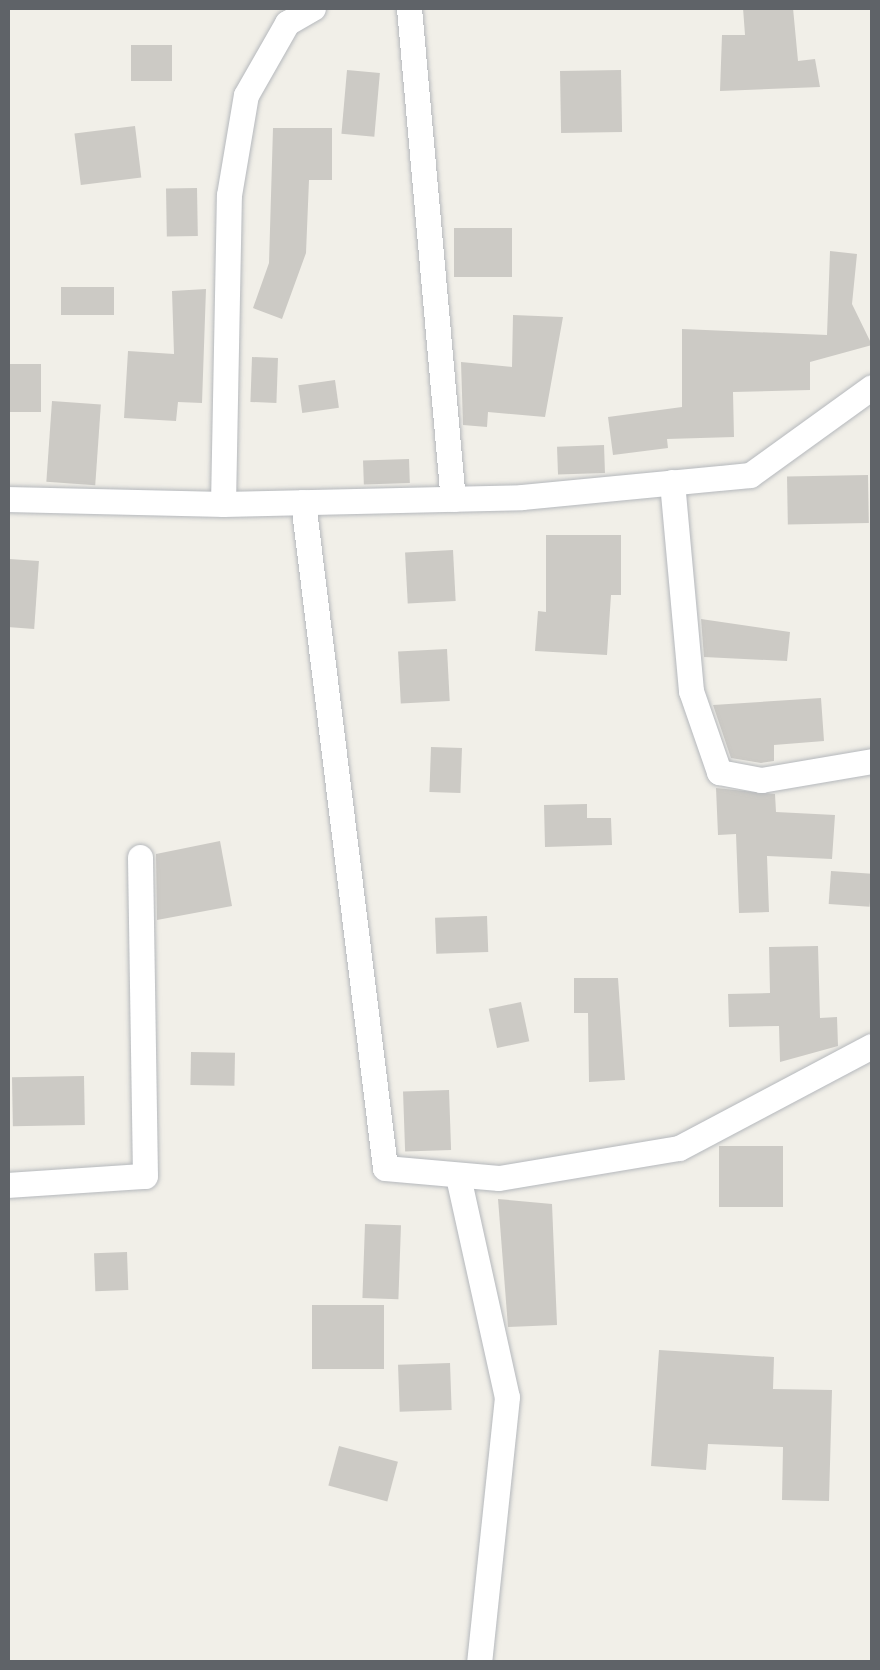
<!DOCTYPE html>
<html>
<head>
<meta charset="utf-8">
<style>
	body { margin:0 }
	#map { position:relative; width:880px; height:1670px; overflow:hidden; background:#f1efe8; font-family:"PT Sans Narrow",sans-serif }
	div>[style] { position:absolute }
	.building>* { inset:0; background:#cccac5; transform-origin:0 0 }
	.roads { filter:drop-shadow(0 0 2px #b5b8bc) drop-shadow(0 0 2px #b5b8bc) }
	.minor>* { height:25px; margin:-12.5px; padding:0 12.5px; transform-origin:12.5px; border-radius:12.5px; background:#fff }
	span { translate:-50% -50%; white-space:nowrap; text-align:center; line-height:1.15; -webkit-text-stroke:10px #fff; paint-order:stroke }
	.frame { position:absolute; inset:0; border:10px solid #5f6368; pointer-events:none }
</style>
</head>
<body>
<div id="map">
	<div class="building">
		<div style="clip-path:polygon(743px 8px,793px 8px,798px 61px,815px 59px,820px 87px,720px 91px,722px 35px,745px 35px)"></div>
		<div style="left:131px;top:45px;width:41px;height:36px"></div>
		<div style="left:347px;top:70px;width:33px;height:64px;rotate:5deg"></div>
		<div style="left:621px;top:70px;width:62px;height:61px;rotate:89deg"></div>
		<div style="left:135px;top:126px;width:52px;height:61px;rotate:83deg"></div>
		<div style="clip-path:polygon(273px 128px,332px 128px,332px 180px,309px 180px,306px 253px,282px 319px,253px 308px,269px 263px)"></div>
		<div style="left:197px;top:188px;width:48px;height:31px;rotate:89deg"></div>
		<div style="left:454px;top:228px;width:58px;height:49px"></div>
		<div style="clip-path:polygon(830px 251px,857px 254px,852px 304px,872px 345px,810px 362px,810px 390px,733px 392px,734px 437px,667px 439px,668px 448px,613px 455px,608px 417px,682px 407px,682px 329px,827px 335px)"></div>
		<div style="left:61px;top:287px;width:53px;height:28px"></div>
		<div style="clip-path:polygon(206px 289px,202px 403px,178px 402px,176px 421px,124px 418px,128px 351px,174px 354px,172px 291px)"></div>
		<div style="clip-path:polygon(513px 315px,563px 317px,545px 417px,488px 412px,487px 427px,463px 425px,461px 362px,512px 367px)"></div>
		<div style="left:252px;top:357px;width:26px;height:45px;rotate:2deg"></div>
		<div style="left:8px;top:364px;width:33px;height:48px"></div>
		<div style="left:335px;top:380px;width:28px;height:37px;rotate:82deg"></div>
		<div style="left:52px;top:401px;width:49px;height:81px;rotate:4deg"></div>
		<div style="left:604px;top:445px;width:28px;height:47px;rotate:88deg"></div>
		<div style="left:409px;top:459px;width:24px;height:46px;rotate:88deg"></div>
		<div style="left:868px;top:475px;width:48px;height:81px;rotate:89deg"></div>
		<div style="clip-path:polygon(546px 535px,621px 535px,621px 595px,611px 595px,607px 655px,535px 651px,538px 611px,546px 612px)"></div>
		<div style="left:453px;top:550px;width:51px;height:48px;rotate:87deg"></div>
		<div style="left:9px;top:559px;width:30px;height:68px;rotate:4deg"></div>
		<div style="clip-path:polygon(701px 619px,790px 632px,787px 661px,704px 657px)"></div>
		<div style="left:447px;top:649px;width:52px;height:49px;rotate:87deg"></div>
		<div style="clip-path:polygon(821px 698px,824px 741px,774px 745px,774px 761px,761px 763px,731px 758px,713px 705px)"></div>
		<div style="left:431px;top:747px;width:31px;height:45px;rotate:2deg"></div>
		<div style="clip-path:polygon(716px 788px,775px 794px,776px 812px,835px 815px,832px 859px,767px 856px,769px 912px,739px 913px,736px 834px,718px 835px)"></div>
		<div style="clip-path:polygon(587px 804px,587px 818px,611px 818px,612px 845px,545px 847px,544px 805px)"></div>
		<div style="clip-path:polygon(220px 841px,232px 906px,157px 920px,156px 854px)"></div>
		<div style="left:831px;top:871px;width:41px;height:33px;rotate:4deg"></div>
		<div style="left:487px;top:916px;width:36px;height:52px;rotate:88deg"></div>
		<div style="clip-path:polygon(818px 946px,820px 1018px,837px 1017px,838px 1046px,780px 1062px,779px 1026px,729px 1027px,728px 994px,770px 993px,769px 947px)"></div>
		<div style="clip-path:polygon(574px 978px,618px 978px,625px 1080px,589px 1082px,588px 1013px,574px 1013px)"></div>
		<div style="left:521px;top:1002px;width:40px;height:33px;rotate:78deg"></div>
		<div style="left:191px;top:1052px;width:44px;height:33px;rotate:1deg"></div>
		<div style="left:84px;top:1076px;width:49px;height:72px;rotate:89deg"></div>
		<div style="left:449px;top:1090px;width:60px;height:46px;rotate:88deg"></div>
		<div style="left:719px;top:1146px;width:64px;height:61px"></div>
		<div style="clip-path:polygon(498px 1199px,552px 1204px,557px 1325px,508px 1327px)"></div>
		<div style="left:365px;top:1224px;width:36px;height:74px;rotate:2deg"></div>
		<div style="left:127px;top:1252px;width:38px;height:33px;rotate:88deg"></div>
		<div style="left:312px;top:1305px;width:72px;height:64px"></div>
		<div style="clip-path:polygon(659px 1350px,774px 1357px,773px 1389px,832px 1390px,829px 1501px,782px 1500px,783px 1447px,708px 1444px,706px 1470px,651px 1466px)"></div>
		<div style="left:450px;top:1363px;width:47px;height:52px;rotate:88deg"></div>
		<div style="left:339px;top:1446px;width:61px;height:41px;rotate:15deg"></div>
	</div>
	<div class="roads">
		<div class="minor">
			<div style="left:409px;top:8px;width:493px;rotate:84.9deg"></div>
			<div style="left:672px;top:482px;width:210px;rotate:84.8deg"></div>
			<div style="left:691px;top:691px;width:86px;rotate:70.9deg"></div>
			<div style="left:719px;top:772px;width:43px;rotate:10.8deg"></div>
			<div style="left:761px;top:780px;width:113px;rotate:-9.7deg"></div>
			<div style="left:8px;top:499px;width:215px;rotate:1.3deg"></div>
			<div style="left:223px;top:504px;width:309px;rotate:-88.9deg"></div>
			<div style="left:229px;top:195px;width:101px;rotate:-80.4deg"></div>
			<div style="left:246px;top:95px;width:83px;rotate:-60.3deg"></div>
			<div style="left:287px;top:23px;width:30px;rotate:-30deg"></div>
			<div style="left:303px;top:502px;width:671px;rotate:82.98deg"></div>
			<div style="left:385px;top:1168px;width:114px;rotate:5deg"></div>
			<div style="left:499px;top:1178px;width:182px;rotate:-9.5deg"></div>
			<div style="left:679px;top:1148px;width:218px;rotate:-27.9deg"></div>
			<div style="left:223px;top:504px;width:299px;rotate:-1.3deg"></div>
			<div style="left:522px;top:497px;width:229px;rotate:-5.5deg"></div>
			<div style="left:750px;top:475px;width:150px;rotate:-35.8deg"></div>
			<div style="left:459px;top:1181px;width:221px;rotate:77.5deg"></div>
			<div style="left:507px;top:1397px;width:266px;rotate:96deg"></div>
			<div style="left:8px;top:1185px;width:137px;rotate:-3.8deg"></div>
			<div style="left:145px;top:1176px;width:319px;rotate:-90.9deg"></div>
		</div>
	</div>
	<div class="frame"></div>
</div>
</body>
</html>
